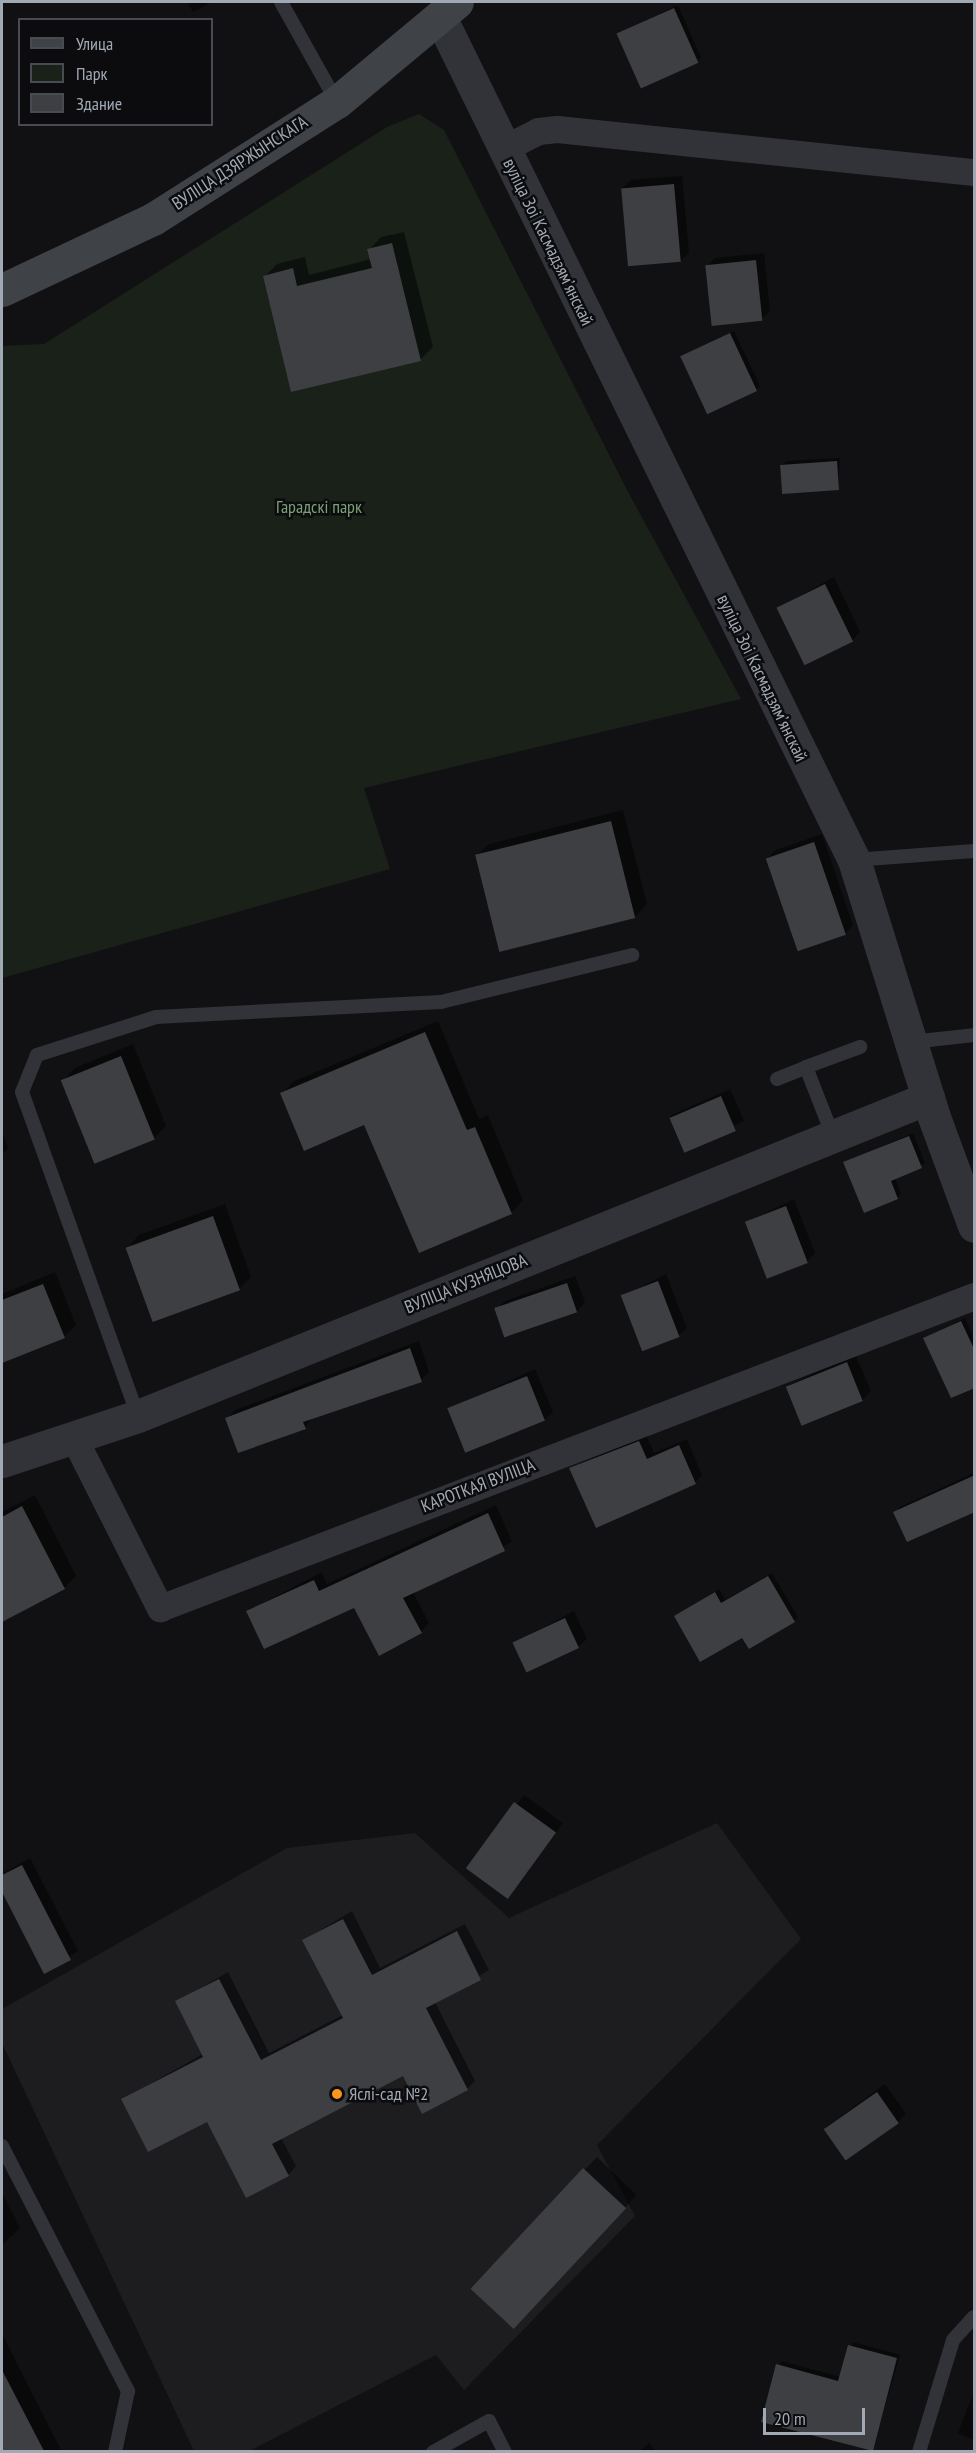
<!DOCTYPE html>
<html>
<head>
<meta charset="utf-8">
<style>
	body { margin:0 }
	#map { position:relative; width:976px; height:2453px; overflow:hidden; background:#111113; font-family:"PT Sans Narrow",sans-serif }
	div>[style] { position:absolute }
	.built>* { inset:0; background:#1d1d20 }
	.green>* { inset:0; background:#192119 }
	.shadow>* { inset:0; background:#0007; transform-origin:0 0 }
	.building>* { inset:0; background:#3d3f43; transform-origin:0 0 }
	.service>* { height:14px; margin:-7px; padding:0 7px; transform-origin:7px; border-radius:7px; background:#313338 }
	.minor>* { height:27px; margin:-13.5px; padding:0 13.5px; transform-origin:13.5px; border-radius:13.5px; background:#313338 }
	.tertiary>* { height:33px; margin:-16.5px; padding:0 16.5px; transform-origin:16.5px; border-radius:16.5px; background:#313338 }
	.secondary>* { height:33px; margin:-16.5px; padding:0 16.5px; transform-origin:16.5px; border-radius:16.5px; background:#3f4348 }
	.dots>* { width:16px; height:16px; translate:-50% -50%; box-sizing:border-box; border:3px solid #0c0c0e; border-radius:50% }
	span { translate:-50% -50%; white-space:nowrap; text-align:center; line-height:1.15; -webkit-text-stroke:5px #0c0c0e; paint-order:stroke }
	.street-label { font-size:18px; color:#a1a9b5 }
	.park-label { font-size:18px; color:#78a275 }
	.poi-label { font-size:18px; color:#a1a9b5 }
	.left { translate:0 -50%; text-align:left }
	.frame { position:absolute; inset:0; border:3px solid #a1a9b5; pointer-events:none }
	.legend { position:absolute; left:18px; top:18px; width:195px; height:108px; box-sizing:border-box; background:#0c0c0e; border:2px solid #484b51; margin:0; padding:8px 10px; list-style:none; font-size:18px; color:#a1a9b5 }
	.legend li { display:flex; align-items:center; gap:12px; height:30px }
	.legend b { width:30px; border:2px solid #484b51 }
	.scale { position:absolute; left:763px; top:2408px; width:102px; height:27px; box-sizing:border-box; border:3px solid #a1a9b5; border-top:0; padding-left:8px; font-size:18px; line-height:21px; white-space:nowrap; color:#a1a9b5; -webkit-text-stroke:4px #0c0c0e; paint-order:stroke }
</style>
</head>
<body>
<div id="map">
	<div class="built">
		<div style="clip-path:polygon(717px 1823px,801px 1939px,597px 2145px,635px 2216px,464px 2390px,436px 2355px,249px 2451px,194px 2451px,2px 2043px,2px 2009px,287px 1848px,415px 1833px,509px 1918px)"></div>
	</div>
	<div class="green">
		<div style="clip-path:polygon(419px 114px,444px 130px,627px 490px,741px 699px,364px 788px,390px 869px,2px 978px,2px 346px,44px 344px,387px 127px)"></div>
	</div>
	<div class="shadow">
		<div style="clip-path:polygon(187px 2px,212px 2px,193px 12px)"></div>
		<div style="clip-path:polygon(678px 5px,701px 58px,697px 61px,617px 34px)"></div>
		<div style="clip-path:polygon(682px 176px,689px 253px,680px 261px,622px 188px,631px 180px)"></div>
		<div style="clip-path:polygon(404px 232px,433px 347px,420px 360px,265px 276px,277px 264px,305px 257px,309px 275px,371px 259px,369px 250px,381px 237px)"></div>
		<div style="clip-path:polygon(764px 253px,770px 311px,762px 319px,707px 266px,715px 258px)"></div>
		<div style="clip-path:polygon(734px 331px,760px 386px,756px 390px,683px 357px)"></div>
		<div style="clip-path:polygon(840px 458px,838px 489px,782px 465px,786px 461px)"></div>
		<div style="clip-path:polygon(834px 577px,860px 632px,852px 641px,778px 608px)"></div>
		<div style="clip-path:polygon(623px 810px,647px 904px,635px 917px,476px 856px,489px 844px)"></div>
		<div style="clip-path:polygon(822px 834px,853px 925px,845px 934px,767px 858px,776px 850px)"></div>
		<div style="clip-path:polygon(438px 1021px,479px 1119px,488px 1115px,523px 1200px,511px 1213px,365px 1123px,282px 1094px,294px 1081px)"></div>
		<div style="clip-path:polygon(133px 1044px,166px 1126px,154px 1138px,63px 1081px,75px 1068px)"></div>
		<div style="left:730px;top:1089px;width:35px;height:65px;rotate:66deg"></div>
		<div style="clip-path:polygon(2px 1131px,8px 1148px,2px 1155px)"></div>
		<div style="clip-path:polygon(913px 1133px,925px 1163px,895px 1177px,901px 1194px,897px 1198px,845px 1163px)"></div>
		<div style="clip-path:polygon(794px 1199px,815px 1253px,807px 1262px,747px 1222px)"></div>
		<div style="clip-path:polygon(225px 1204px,251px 1277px,239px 1289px,127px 1248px,139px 1235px)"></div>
		<div style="clip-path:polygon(55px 1272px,76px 1325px,64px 1337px,2px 1362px,2px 1294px)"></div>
		<div style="clip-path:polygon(666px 1274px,687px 1328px,678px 1336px,623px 1296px)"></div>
		<div style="clip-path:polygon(575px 1276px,585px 1302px,577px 1311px,506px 1336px,496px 1309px,505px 1301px)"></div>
		<div style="clip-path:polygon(965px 1318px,974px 1339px,974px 1386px,925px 1338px)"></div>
		<div style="clip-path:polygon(419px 1341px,429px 1372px,421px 1380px,313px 1417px,305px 1427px,226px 1419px,235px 1410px)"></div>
		<div style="clip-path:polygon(855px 1354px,871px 1391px,862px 1400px,787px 1386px)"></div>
		<div style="clip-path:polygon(535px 1369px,553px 1412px,544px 1420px,449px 1409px)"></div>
		<div style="clip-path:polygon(646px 1435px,654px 1453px,687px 1439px,702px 1475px,695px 1483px,571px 1468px)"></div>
		<div style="clip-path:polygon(974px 1473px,974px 1510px,895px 1513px,900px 1507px)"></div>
		<div style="clip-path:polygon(35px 1495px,76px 1576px,64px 1588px,2px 1621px,2px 1512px)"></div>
		<div style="clip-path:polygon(496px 1505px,512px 1542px,413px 1592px,429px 1623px,421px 1632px,355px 1606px,248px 1611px,322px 1572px,327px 1584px)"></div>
		<div style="clip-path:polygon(772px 1573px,798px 1617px,794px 1621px,743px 1636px,676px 1616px,719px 1589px,725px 1600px)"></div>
		<div style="clip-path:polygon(574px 1611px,587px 1639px,578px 1647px,514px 1643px)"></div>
		<div style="left:524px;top:1795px;width:48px;height:92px;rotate:36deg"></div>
		<div style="clip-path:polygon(30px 1858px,78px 1951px,45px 1972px,2px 1889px,2px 1874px)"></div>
		<div style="clip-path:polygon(352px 1911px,380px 1968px,465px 1924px,489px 1970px,435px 2002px,475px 2081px,467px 2089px,404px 2074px,281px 2138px,296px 2166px,288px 2175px,208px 2120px,123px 2099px,203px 2054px,177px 2002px,228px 1972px,269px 2053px,343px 2015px,304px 1940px)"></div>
		<div style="clip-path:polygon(885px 2084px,906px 2114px,898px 2122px,825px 2128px)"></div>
		<div style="left:597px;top:2157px;width:55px;height:181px;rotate:44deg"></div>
		<div style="clip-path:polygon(2px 2192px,20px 2228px,2px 2245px)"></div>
		<div style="clip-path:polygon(2px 2334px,62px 2452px,2px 2452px)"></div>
		<div style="clip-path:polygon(853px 2342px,900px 2355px,872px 2451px,762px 2421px,781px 2361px,841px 2377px)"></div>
		<div style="clip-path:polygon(974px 2392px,974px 2440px,958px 2433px)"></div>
		<div style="clip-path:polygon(649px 2443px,656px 2452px,639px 2452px)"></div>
	</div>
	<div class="building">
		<div style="left:674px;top:8px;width:60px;height:63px;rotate:66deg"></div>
		<div style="left:674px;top:184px;width:78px;height:53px;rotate:85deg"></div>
		<div style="clip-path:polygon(392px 243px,421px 361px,291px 392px,263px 276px,293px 268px,297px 286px,372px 268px,367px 249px)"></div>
		<div style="left:756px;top:260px;width:61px;height:51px;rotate:84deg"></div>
		<div style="left:730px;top:333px;width:64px;height:55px;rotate:65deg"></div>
		<div style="left:837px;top:461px;width:29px;height:57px;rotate:86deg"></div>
		<div style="left:825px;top:584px;width:64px;height:54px;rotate:64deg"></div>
		<div style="left:611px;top:821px;width:100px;height:140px;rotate:76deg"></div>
		<div style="left:814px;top:842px;width:98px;height:51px;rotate:71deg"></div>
		<div style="clip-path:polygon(425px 1032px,467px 1130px,475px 1127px,512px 1214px,419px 1253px,364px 1125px,304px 1151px,280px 1093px)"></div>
		<div style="left:121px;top:1056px;width:90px;height:65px;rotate:68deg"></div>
		<div style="left:721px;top:1096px;width:38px;height:56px;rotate:67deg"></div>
		<div style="clip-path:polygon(909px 1136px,922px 1168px,891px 1181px,898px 1199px,864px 1213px,843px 1162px)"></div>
		<div style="left:786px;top:1206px;width:61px;height:44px;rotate:69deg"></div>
		<div style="left:213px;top:1216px;width:79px;height:93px;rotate:70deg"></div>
		<div style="left:658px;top:1281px;width:60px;height:40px;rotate:69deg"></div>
		<div style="left:567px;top:1283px;width:31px;height:77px;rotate:71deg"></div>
		<div style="clip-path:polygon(43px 1284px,65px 1338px,2px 1363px,2px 1300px)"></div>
		<div style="clip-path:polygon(961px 1321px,975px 1351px,975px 1388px,951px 1398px,923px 1338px)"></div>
		<div style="clip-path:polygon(410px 1348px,422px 1382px,303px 1422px,306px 1429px,238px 1453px,225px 1418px)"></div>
		<div style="left:847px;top:1362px;width:42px;height:66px;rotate:68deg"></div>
		<div style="left:527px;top:1376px;width:48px;height:86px;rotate:68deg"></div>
		<div style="clip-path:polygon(639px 1441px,647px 1459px,679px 1445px,696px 1484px,596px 1528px,569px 1468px)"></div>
		<div style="clip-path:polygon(975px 1475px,975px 1512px,907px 1542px,893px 1512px)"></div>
		<div style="clip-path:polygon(22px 1506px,65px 1589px,2px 1622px,2px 1517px)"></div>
		<div style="clip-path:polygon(488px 1513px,505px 1551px,403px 1598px,422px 1633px,379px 1656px,354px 1608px,264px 1649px,246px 1611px,314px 1580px,319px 1591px)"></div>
		<div style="clip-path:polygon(768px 1576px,795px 1622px,749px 1649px,742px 1638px,700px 1662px,674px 1616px,715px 1592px,721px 1603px)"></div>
		<div style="left:565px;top:1618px;width:33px;height:58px;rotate:65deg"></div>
		<div style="left:514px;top:1802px;width:52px;height:82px;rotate:36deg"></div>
		<div style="clip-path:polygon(22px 1865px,71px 1960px,44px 1974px,2px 1892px,2px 1875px)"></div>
		<div style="clip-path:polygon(343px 1919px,372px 1975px,457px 1931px,481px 1980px,426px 2008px,468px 2090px,422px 2114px,403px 2076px,272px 2144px,289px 2176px,246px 2198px,207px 2122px,148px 2152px,121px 2099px,203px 2057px,175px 2001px,219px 1979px,261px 2060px,343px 2018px,302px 1940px)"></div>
		<div style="left:877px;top:2092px;width:38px;height:65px;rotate:55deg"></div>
		<div style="left:583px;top:2168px;width:59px;height:165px;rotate:43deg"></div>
		<div style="clip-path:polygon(848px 2345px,897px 2358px,873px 2451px,761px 2422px,776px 2364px,838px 2381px)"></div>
		<div style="clip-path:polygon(2px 2370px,44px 2451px,2px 2451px)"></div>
	</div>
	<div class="service">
		<div style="left:281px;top:2px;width:115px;rotate:60.8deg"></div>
		<div style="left:854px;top:860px;width:120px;rotate:-4.3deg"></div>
		<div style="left:911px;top:1042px;width:63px;rotate:-6.3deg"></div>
		<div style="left:777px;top:1079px;width:31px;rotate:-22deg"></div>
		<div style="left:833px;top:1136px;width:74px;rotate:-111.4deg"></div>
		<div style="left:806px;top:1067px;width:58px;rotate:-20.3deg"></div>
		<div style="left:138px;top:1416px;width:344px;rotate:-109.7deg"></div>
		<div style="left:22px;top:1092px;width:40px;rotate:-68deg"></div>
		<div style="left:37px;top:1055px;width:125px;rotate:-17.7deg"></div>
		<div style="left:156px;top:1017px;width:285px;rotate:-3deg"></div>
		<div style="left:441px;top:1002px;width:197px;rotate:-13.8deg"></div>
		<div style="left:2px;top:2146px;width:276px;rotate:62.8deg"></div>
		<div style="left:128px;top:2391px;width:62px;rotate:102deg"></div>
		<div style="left:433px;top:2452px;width:64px;rotate:-29deg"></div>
		<div style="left:489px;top:2421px;width:35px;rotate:63deg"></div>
		<div style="left:919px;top:2452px;width:117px;rotate:-73.1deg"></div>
		<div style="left:953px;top:2340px;width:31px;rotate:-48deg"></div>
	</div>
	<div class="minor">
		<div style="left:503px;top:149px;width:39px;rotate:-27deg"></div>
		<div style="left:538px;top:131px;width:19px;rotate:-6deg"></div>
		<div style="left:557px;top:129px;width:419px;rotate:5.9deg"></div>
		<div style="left:74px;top:1438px;width:191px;rotate:63.2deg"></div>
		<div style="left:160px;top:1608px;width:872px;rotate:-20.97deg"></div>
	</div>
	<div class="tertiary">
		<div style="left:441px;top:19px;width:937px;rotate:63.85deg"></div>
		<div style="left:854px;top:860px;width:269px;rotate:72.7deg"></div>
		<div style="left:934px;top:1117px;width:116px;rotate:69.8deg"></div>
		<div style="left:2px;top:1461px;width:143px;rotate:-18.3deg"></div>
		<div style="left:138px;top:1416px;width:852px;rotate:-21.93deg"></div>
	</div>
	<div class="secondary">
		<div style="left:2px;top:290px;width:167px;rotate:-25.2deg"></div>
		<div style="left:153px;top:219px;width:218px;rotate:-32.5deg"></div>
		<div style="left:337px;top:102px;width:156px;rotate:-39.8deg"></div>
	</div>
	<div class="dots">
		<div style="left:337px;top:2094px;background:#ff961c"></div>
	</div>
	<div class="street-label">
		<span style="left:240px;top:163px;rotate:-33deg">ВУЛІЦА ДЗЯРЖЫНСКАГА</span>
		<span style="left:548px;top:242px;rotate:64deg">вуліца Зоі Касмадзямʼянскай</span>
		<span style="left:762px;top:678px;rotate:64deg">вуліца Зоі Касмадзямʼянскай</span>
		<span style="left:466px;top:1284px;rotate:-22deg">ВУЛІЦА КУЗНЯЦОВА</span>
		<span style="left:478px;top:1486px;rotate:-21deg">КАРОТКАЯ ВУЛІЦА</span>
	</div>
	<div class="park-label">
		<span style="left:319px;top:507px">Гарадскі парк</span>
	</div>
	<div class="poi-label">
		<span class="left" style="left:349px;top:2094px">Яслі-сад №2</span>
	</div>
	<div class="frame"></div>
	<ul class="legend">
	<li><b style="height:8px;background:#3f4348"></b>Улица</li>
	<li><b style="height:16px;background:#192119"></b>Парк</li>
	<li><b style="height:16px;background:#3d3f43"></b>Здание</li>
	</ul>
	<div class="scale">20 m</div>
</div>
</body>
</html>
